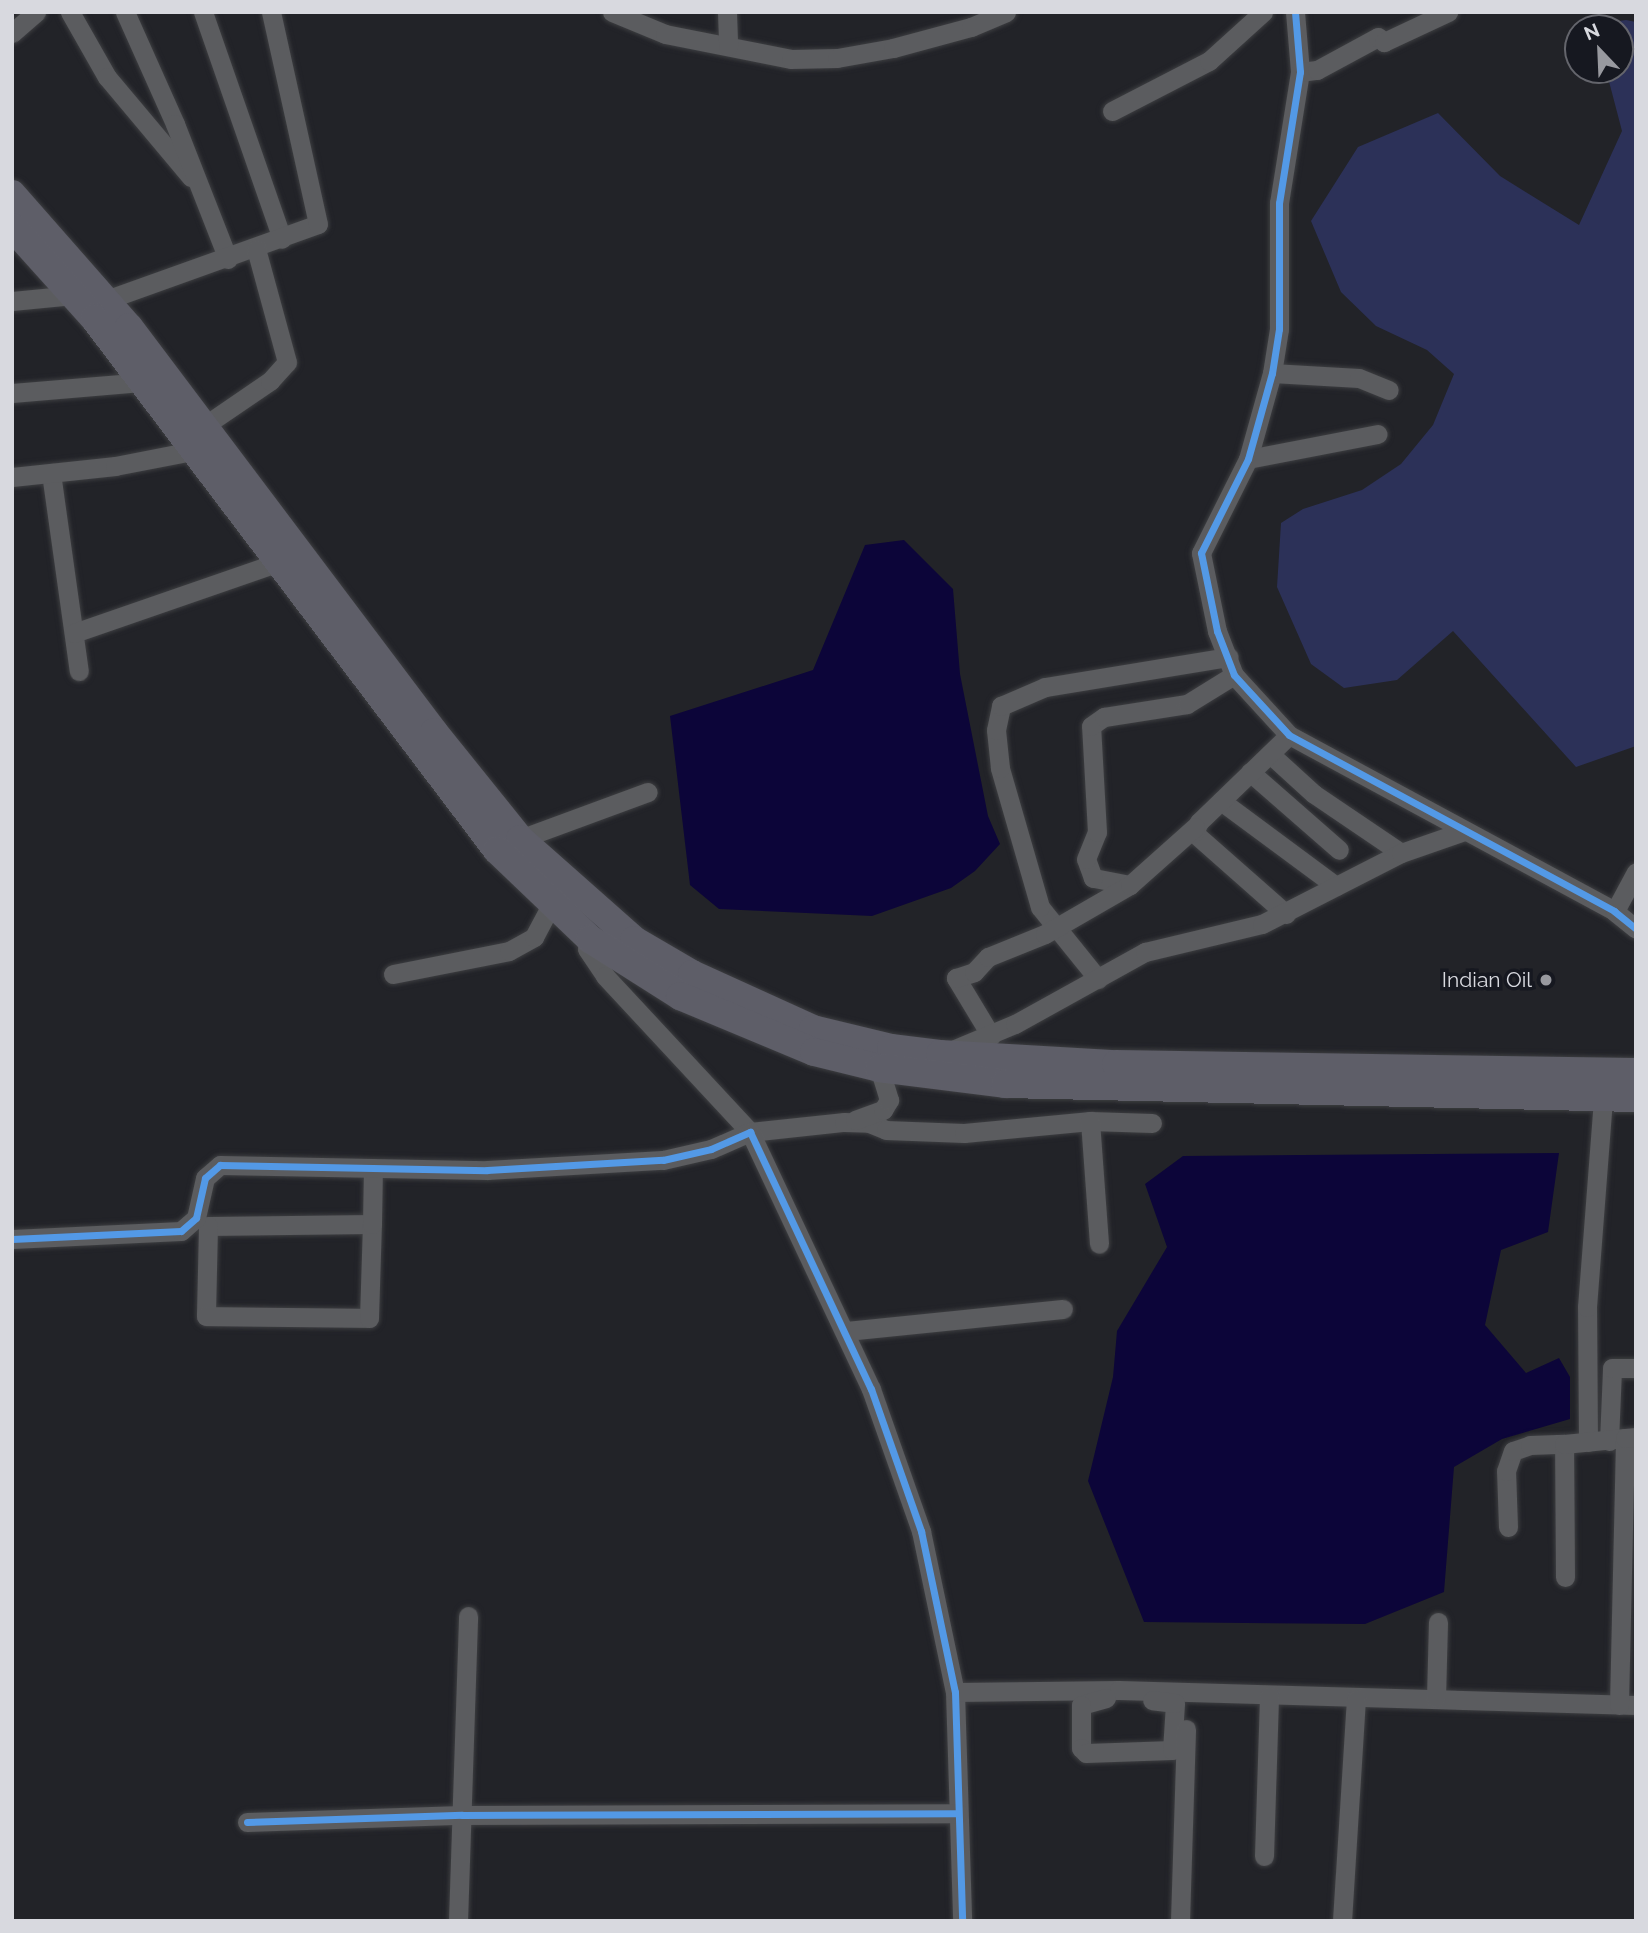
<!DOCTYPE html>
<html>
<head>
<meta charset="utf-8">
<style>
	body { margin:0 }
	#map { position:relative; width:1648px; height:1933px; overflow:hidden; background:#222328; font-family:Raleway,sans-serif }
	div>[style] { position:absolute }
	.green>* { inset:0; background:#2c3158 }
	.water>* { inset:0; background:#0c0539 }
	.roads { filter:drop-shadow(0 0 2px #3d3e41) drop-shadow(0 0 2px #3d3e41) }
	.minor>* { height:19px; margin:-9.5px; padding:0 9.5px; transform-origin:9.5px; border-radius:9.5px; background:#5b5c5f }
	.highway>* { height:28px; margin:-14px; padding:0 14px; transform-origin:14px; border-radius:14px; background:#5e5e68 }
	.cycleway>* { height:7px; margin:-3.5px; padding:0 3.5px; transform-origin:3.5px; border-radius:3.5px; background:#5399e6 }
	.dots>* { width:19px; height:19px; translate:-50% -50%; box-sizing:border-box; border:4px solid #161820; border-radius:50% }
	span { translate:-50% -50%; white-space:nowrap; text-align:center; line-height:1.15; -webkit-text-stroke:7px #161820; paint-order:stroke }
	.poi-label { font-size:21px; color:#d8d9df }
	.right { translate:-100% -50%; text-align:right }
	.frame { position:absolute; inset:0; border:14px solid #d8d9df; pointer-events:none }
	.north { position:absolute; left:1564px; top:14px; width:70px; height:70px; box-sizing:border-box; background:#161820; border:2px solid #64656c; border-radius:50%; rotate:337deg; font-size:19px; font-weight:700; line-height:28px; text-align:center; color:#d8d9df }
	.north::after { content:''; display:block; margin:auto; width:24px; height:32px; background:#98999f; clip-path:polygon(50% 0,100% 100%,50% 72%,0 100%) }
</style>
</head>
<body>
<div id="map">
	<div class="green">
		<div style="clip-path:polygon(1626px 20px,1636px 22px,1636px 746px,1576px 767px,1453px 631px,1397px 680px,1344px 688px,1311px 664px,1277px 587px,1281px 523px,1303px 509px,1362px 490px,1401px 464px,1433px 425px,1454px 374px,1427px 350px,1376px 326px,1341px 292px,1311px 221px,1358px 147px,1438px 113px,1500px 176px,1579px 225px,1622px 131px,1606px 70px,1620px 70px,1620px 28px,1594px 25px)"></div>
	</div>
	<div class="water">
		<div style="clip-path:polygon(904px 540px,953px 589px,960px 674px,988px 816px,1000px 844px,975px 871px,951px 888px,872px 916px,719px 909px,690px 885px,670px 716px,813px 670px,865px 545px)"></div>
		<div style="clip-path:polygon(1559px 1153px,1548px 1232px,1501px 1250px,1485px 1325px,1526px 1373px,1559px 1358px,1570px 1377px,1570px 1419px,1502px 1439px,1454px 1467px,1444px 1592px,1365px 1624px,1144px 1622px,1088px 1481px,1113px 1377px,1117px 1331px,1167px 1247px,1145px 1184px,1183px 1156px)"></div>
	</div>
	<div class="roads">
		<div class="minor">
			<div style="left:70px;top:12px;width:75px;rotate:60.4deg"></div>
			<div style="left:107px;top:77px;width:131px;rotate:50deg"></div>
			<div style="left:125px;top:12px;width:123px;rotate:65.9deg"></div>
			<div style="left:175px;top:124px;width:145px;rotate:68.6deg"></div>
			<div style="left:203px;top:12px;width:240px;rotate:70.8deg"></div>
			<div style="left:612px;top:12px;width:57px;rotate:22.5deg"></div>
			<div style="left:665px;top:34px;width:128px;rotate:11.2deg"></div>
			<div style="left:791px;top:59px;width:46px;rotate:-1.2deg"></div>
			<div style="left:837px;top:58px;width:57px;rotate:-10.1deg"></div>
			<div style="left:893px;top:48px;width:81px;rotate:-15.1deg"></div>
			<div style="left:971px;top:27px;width:38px;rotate:-23deg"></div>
			<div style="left:727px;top:12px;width:34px;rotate:88deg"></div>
			<div style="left:1295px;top:12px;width:60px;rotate:85.2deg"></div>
			<div style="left:1300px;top:72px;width:133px;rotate:99.1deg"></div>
			<div style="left:1279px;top:203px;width:126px;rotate:90deg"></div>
			<div style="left:1279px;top:329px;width:45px;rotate:99deg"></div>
			<div style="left:1272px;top:373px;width:89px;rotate:105.6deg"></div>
			<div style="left:1248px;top:459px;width:105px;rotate:116.6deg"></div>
			<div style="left:1201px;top:553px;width:80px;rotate:78.4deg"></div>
			<div style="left:1217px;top:631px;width:47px;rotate:68.9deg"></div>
			<div style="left:1234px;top:675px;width:81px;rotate:47.5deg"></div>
			<div style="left:1289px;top:735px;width:370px;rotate:28.4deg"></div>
			<div style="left:1614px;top:911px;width:28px;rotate:39deg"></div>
			<div style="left:12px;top:33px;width:32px;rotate:-41deg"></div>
			<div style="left:1300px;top:72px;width:17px;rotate:-7deg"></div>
			<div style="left:1317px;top:70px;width:69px;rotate:-28.4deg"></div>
			<div style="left:1378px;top:37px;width:8px;rotate:40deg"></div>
			<div style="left:1384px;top:42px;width:71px;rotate:-25.1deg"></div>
			<div style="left:1112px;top:111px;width:109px;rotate:-27.3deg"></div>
			<div style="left:1209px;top:61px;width:73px;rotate:-42.2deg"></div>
			<div style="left:106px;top:300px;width:225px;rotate:-19.7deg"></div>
			<div style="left:318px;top:224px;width:217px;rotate:-102.5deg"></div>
			<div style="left:12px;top:301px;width:62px;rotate:-5.5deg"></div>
			<div style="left:1272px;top:373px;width:87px;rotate:3.3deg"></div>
			<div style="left:1359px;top:378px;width:32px;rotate:22deg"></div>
			<div style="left:12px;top:393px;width:130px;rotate:-4.8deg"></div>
			<div style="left:204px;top:426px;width:80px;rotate:-34.3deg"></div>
			<div style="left:270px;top:381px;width:25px;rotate:-48deg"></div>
			<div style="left:287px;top:362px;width:117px;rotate:-105.3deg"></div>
			<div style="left:1248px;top:459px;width:132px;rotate:-10.9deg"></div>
			<div style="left:51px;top:473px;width:200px;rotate:82deg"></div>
			<div style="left:12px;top:477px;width:104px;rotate:-6.1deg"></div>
			<div style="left:115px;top:466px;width:78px;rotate:-11deg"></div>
			<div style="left:74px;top:633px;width:214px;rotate:-19.1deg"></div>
			<div style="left:1270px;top:754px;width:59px;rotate:42.3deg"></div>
			<div style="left:1314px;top:794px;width:105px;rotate:34.1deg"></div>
			<div style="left:1250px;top:772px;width:118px;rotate:41.2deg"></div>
			<div style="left:1221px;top:801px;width:143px;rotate:36.5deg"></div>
			<div style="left:520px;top:839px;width:136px;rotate:-20.2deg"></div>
			<div style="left:1130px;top:885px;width:38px;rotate:-169deg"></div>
			<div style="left:1093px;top:878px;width:20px;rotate:-110deg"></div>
			<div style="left:1086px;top:859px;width:29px;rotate:-68deg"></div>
			<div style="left:1097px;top:832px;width:106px;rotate:-93.2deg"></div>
			<div style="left:1091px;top:726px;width:16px;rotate:-35deg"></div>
			<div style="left:1104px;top:717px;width:84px;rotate:-8.9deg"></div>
			<div style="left:1187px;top:704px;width:55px;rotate:-31.7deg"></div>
			<div style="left:1615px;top:911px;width:44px;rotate:-61.7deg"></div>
			<div style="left:1286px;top:914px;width:123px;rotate:-138.6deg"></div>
			<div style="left:1194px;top:833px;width:12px;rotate:-66deg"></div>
			<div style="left:1199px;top:822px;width:125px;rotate:-44deg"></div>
			<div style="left:590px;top:939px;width:10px;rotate:107deg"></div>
			<div style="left:587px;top:949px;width:32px;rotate:56deg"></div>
			<div style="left:605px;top:976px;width:213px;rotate:47.1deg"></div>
			<div style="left:750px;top:1132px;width:95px;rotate:-6.1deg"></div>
			<div style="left:844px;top:1122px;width:25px;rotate:2deg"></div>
			<div style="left:869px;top:1123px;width:18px;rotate:22deg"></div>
			<div style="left:886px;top:1130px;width:78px;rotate:2.2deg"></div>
			<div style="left:964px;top:1133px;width:127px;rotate:-5.4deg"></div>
			<div style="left:1090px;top:1121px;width:62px;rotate:1.8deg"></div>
			<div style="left:393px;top:974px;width:118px;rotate:-11.2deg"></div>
			<div style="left:509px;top:951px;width:29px;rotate:-29deg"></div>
			<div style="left:534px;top:937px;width:36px;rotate:-62deg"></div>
			<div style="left:1098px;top:979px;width:92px;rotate:-128.9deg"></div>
			<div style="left:1040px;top:907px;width:145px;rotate:-106.1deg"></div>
			<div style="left:1000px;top:768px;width:38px;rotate:-96deg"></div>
			<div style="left:996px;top:730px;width:25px;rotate:-78deg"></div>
			<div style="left:1001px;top:706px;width:48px;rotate:-23.4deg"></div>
			<div style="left:1045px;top:687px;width:186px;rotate:-9.3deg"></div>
			<div style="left:991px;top:1036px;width:68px;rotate:-121.1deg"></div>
			<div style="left:956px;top:978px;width:19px;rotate:-18deg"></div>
			<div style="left:974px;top:972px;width:21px;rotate:-47deg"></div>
			<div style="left:988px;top:957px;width:61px;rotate:-22deg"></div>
			<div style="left:1045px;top:934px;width:98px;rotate:-30deg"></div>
			<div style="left:1130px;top:885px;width:87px;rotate:-41.7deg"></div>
			<div style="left:950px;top:1051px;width:70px;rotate:-22.6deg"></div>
			<div style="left:1015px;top:1024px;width:149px;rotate:-29deg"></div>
			<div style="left:1145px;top:952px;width:120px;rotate:-13.5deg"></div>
			<div style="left:1262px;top:924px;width:156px;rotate:-27.1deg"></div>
			<div style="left:1401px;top:853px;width:67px;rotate:-19.2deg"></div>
			<div style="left:855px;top:1120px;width:30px;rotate:-20deg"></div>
			<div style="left:883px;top:1110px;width:12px;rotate:-59deg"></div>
			<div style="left:889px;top:1100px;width:34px;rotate:-107deg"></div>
			<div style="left:1090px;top:1121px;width:123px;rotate:85.8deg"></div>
			<div style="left:372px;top:1224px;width:164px;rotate:179.3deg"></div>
			<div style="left:208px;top:1226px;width:90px;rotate:91.3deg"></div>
			<div style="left:206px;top:1316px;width:163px;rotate:0.7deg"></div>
			<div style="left:369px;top:1318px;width:94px;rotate:-88.2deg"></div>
			<div style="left:372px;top:1224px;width:56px;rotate:-89deg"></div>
			<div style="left:12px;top:1239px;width:169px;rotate:-2.7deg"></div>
			<div style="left:181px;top:1231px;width:20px;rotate:-41deg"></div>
			<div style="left:196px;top:1218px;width:41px;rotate:-77.3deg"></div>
			<div style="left:205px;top:1178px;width:20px;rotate:-41deg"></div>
			<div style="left:220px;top:1165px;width:267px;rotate:1.1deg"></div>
			<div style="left:487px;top:1170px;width:176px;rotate:-3.3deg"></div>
			<div style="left:663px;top:1160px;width:49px;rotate:-12.9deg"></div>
			<div style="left:711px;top:1149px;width:43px;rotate:-23.6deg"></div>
			<div style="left:750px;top:1132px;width:284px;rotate:64.8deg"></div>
			<div style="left:871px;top:1389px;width:151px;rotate:70.6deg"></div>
			<div style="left:921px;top:1531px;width:165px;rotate:78.1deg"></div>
			<div style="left:955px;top:1692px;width:229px;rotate:88.2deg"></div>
			<div style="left:846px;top:1331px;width:218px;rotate:-5.8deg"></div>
			<div style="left:1609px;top:1441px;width:73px;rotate:-87.6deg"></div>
			<div style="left:1612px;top:1368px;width:24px"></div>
			<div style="left:1588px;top:1442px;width:135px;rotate:-90.4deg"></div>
			<div style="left:1587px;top:1307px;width:211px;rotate:-85.6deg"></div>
			<div style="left:1508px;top:1527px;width:56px;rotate:-92deg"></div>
			<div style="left:1506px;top:1471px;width:21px;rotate:-71deg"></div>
			<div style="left:1513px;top:1451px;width:18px;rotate:-19deg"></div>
			<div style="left:1530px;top:1445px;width:34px;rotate:-2deg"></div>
			<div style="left:1565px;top:1577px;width:133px;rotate:-90.4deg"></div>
			<div style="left:1564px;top:1444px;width:61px;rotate:-5.6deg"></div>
			<div style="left:955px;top:1692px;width:164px;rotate:-0.7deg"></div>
			<div style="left:1119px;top:1690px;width:517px;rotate:1.66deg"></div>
			<div style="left:1106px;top:1698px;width:26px;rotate:164deg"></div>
			<div style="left:1081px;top:1705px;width:43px;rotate:90deg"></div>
			<div style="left:1081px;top:1748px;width:7px;rotate:45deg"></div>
			<div style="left:1086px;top:1753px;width:86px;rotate:-2deg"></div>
			<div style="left:1172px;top:1750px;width:47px;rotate:-86.3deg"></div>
			<div style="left:1175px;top:1703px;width:23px;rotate:-173deg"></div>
			<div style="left:1436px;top:1698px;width:76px;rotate:-88.5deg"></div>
			<div style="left:1619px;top:1705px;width:267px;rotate:-88.7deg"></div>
			<div style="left:1625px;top:1438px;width:11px;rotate:-5deg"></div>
			<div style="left:247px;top:1822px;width:215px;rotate:-1.9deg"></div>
			<div style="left:462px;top:1815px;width:496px;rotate:-0.2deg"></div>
			<div style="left:1264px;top:1856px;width:160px;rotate:-88.2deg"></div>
			<div style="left:458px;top:1921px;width:305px;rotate:-88.1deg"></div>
			<div style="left:1180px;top:1921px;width:192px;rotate:-88.2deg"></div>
			<div style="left:1342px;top:1921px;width:222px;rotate:-86.4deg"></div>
		</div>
		<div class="highway">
			<div style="left:12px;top:194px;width:177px;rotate:48.7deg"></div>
			<div style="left:129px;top:327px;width:507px;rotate:53.02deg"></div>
			<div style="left:434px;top:732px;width:137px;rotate:51.2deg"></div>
			<div style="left:520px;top:839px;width:152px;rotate:41.5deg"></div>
			<div style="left:634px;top:940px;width:67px;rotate:30.4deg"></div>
			<div style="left:692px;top:974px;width:133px;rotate:24.4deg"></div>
			<div style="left:813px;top:1029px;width:80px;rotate:13.7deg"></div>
			<div style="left:891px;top:1048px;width:49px;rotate:7deg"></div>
			<div style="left:940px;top:1054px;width:176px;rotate:3.3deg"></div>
			<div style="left:1116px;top:1064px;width:520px;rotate:0.88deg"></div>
			<div style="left:12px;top:227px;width:122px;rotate:48deg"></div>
			<div style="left:94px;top:318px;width:667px;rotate:52.86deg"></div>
			<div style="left:497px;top:850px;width:129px;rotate:43.7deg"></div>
			<div style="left:590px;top:939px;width:107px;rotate:32.3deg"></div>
			<div style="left:680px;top:996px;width:145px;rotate:22.7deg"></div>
			<div style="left:814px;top:1052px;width:67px;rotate:13.8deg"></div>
			<div style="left:879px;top:1068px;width:127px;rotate:7.2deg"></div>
			<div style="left:1005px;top:1084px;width:631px;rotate:1.27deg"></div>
		</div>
	</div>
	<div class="cycleway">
		<div style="left:1295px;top:12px;width:60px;rotate:85.2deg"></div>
		<div style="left:1300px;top:72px;width:133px;rotate:99.1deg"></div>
		<div style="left:1279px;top:203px;width:126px;rotate:90deg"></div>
		<div style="left:1279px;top:329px;width:45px;rotate:99deg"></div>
		<div style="left:1272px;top:373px;width:89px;rotate:105.6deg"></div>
		<div style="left:1248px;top:459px;width:105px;rotate:116.6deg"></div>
		<div style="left:1201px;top:553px;width:80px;rotate:78.4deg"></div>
		<div style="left:1217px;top:631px;width:47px;rotate:68.9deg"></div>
		<div style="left:1234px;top:675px;width:81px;rotate:47.5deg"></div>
		<div style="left:1289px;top:735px;width:370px;rotate:28.4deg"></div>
		<div style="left:1614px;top:911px;width:28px;rotate:39deg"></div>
		<div style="left:12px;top:1239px;width:169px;rotate:-2.7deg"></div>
		<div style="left:181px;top:1231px;width:20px;rotate:-41deg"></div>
		<div style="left:196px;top:1218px;width:41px;rotate:-77.3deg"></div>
		<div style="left:205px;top:1178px;width:20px;rotate:-41deg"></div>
		<div style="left:220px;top:1165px;width:267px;rotate:1.1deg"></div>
		<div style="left:487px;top:1170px;width:176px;rotate:-3.3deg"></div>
		<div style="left:663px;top:1160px;width:49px;rotate:-12.9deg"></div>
		<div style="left:711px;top:1149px;width:43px;rotate:-23.6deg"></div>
		<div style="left:750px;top:1132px;width:284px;rotate:64.8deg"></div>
		<div style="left:871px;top:1389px;width:151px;rotate:70.6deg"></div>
		<div style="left:921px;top:1531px;width:165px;rotate:78.1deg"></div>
		<div style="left:955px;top:1692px;width:229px;rotate:88.2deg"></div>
		<div style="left:247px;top:1822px;width:215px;rotate:-1.9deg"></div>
		<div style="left:462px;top:1815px;width:496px;rotate:-0.2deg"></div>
	</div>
	<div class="dots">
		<div style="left:1546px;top:980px;background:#98999f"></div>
	</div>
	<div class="poi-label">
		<span class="right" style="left:1532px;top:980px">Indian Oil</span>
	</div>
	<div class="frame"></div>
	<div class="north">N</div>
</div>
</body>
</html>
